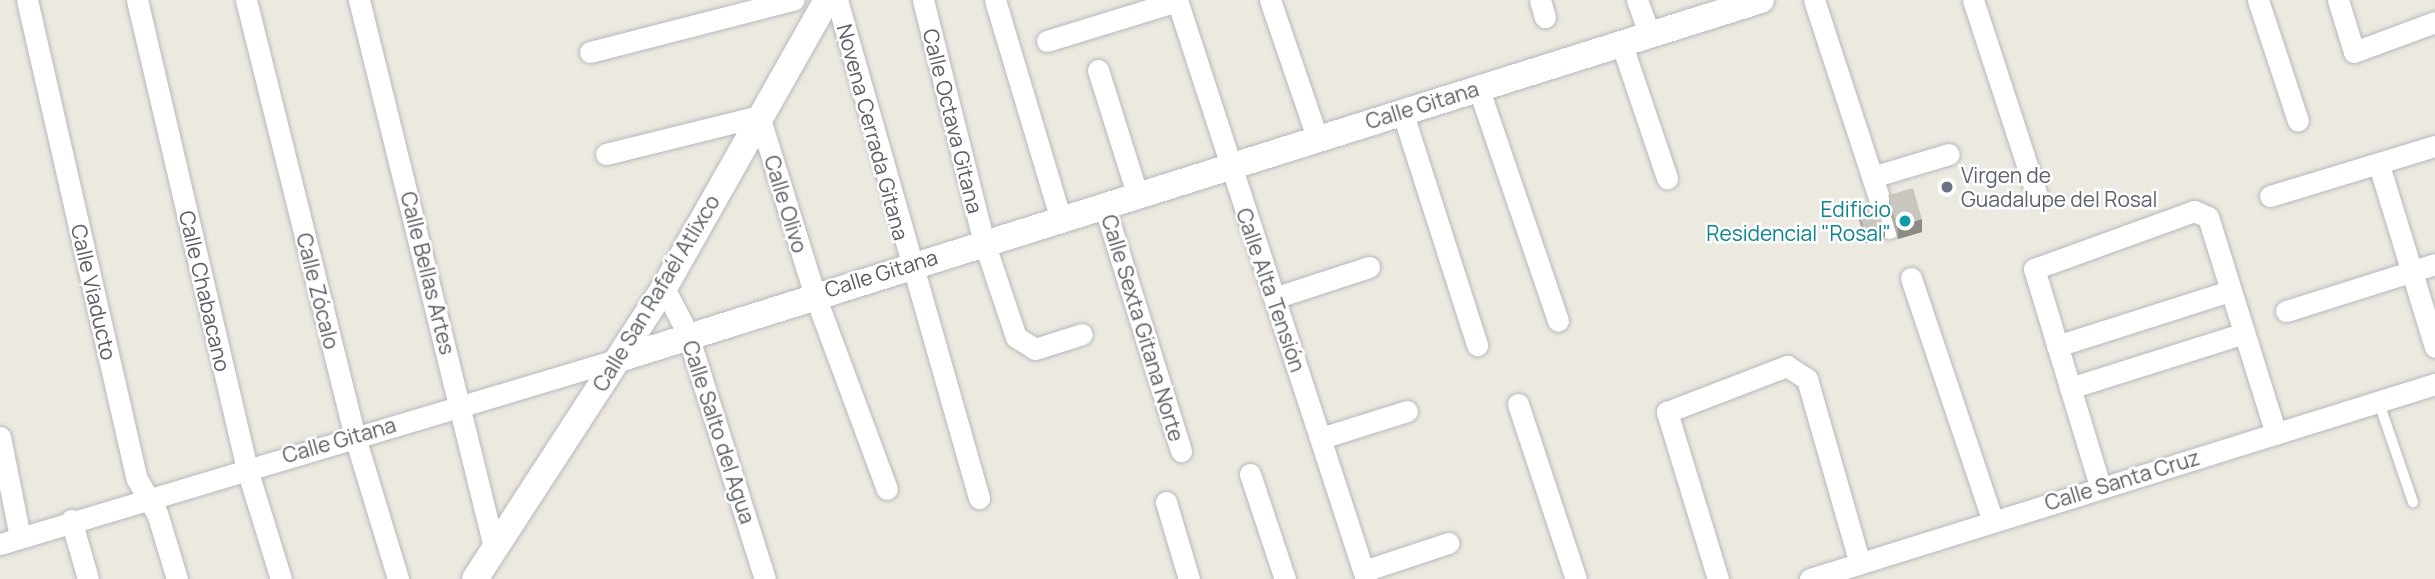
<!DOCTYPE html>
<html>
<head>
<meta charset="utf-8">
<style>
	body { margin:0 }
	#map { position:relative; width:2435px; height:579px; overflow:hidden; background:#eceae0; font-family:Manrope,sans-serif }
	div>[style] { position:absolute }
	.roads { filter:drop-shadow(0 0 2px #b6b8bd) drop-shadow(0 0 2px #b6b8bd) }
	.service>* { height:10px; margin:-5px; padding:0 5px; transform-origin:5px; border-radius:5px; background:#fff }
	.minor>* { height:21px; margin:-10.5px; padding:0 10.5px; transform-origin:10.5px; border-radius:10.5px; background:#fff }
	.tertiary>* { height:26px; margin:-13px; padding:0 13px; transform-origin:13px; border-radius:13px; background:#fff }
	.wall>* { inset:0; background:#adaaa4 }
	.shaded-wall>* { inset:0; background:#8d8b86 }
	.building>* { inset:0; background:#c9c6bf; transform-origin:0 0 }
	.dots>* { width:19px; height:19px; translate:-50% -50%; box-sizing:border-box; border:4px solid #fff; border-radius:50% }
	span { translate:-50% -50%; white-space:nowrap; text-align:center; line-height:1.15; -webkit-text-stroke:5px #fff; paint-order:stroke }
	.street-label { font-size:21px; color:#595d61 }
	.worship-label { font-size:21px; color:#5b616d }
	.left { translate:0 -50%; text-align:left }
	.culture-label { font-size:21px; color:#0d838f }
	.right { translate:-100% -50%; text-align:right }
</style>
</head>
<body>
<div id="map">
	<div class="roads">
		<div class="service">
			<div style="left:2378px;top:400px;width:108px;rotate:71.1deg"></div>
		</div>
		<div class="minor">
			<div style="left:27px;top:0;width:491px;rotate:77.1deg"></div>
			<div style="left:137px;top:479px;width:39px;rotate:60deg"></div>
			<div style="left:157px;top:513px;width:69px;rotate:73.1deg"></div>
			<div style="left:137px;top:0;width:479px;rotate:76.8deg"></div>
			<div style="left:246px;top:466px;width:118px;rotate:72.8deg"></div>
			<div style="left:246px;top:0;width:447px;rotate:76deg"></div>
			<div style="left:354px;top:434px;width:152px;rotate:73.1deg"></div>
			<div style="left:359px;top:0;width:563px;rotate:76.14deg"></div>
			<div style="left:837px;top:0;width:518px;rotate:74.08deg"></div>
			<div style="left:923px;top:0;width:250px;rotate:75.9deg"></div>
			<div style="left:984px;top:242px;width:100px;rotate:71.4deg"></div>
			<div style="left:1016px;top:337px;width:22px;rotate:32deg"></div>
			<div style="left:1035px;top:349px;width:49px;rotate:-17.7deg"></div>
			<div style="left:995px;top:0;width:227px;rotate:73.3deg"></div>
			<div style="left:1177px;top:0;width:609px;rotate:71.92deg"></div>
			<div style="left:1270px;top:0;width:145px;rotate:71.1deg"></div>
			<div style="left:1540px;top:0;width:18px;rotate:74deg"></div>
			<div style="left:1637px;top:0;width:35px;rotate:70deg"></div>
			<div style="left:1814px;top:0;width:240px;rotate:71.8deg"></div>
			<div style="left:1973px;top:0;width:206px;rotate:71.9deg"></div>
			<div style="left:2258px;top:0;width:127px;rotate:71.7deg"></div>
			<div style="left:2338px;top:0;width:54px;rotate:72.9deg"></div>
			<div style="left:2354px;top:52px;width:86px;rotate:-20.3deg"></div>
			<div style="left:1047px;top:41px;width:136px;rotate:-17.1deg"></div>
			<div style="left:1621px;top:42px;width:144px;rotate:71.3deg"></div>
			<div style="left:590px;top:52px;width:210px;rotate:-14.4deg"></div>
			<div style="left:1098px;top:70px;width:130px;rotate:72.5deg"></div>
			<div style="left:1478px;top:87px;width:247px;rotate:71.1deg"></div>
			<div style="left:1402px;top:111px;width:246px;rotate:72.2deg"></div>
			<div style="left:606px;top:154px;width:158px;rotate:-13.9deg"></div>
			<div style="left:759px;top:116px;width:185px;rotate:72.7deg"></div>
			<div style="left:814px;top:293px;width:209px;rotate:69.6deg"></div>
			<div style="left:2379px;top:165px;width:190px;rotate:72.9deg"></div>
			<div style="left:1872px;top:177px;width:80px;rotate:-16.6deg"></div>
			<div style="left:2270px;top:196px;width:172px;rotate:-16.9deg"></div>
			<div style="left:1104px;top:205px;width:258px;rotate:72.6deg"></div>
			<div style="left:1911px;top:278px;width:254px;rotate:71.4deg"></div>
			<div style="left:664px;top:288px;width:50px;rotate:62.4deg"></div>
			<div style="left:687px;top:332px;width:259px;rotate:72.5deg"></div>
			<div style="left:1274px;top:298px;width:100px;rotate:-18.1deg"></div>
			<div style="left:2286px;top:311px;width:156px;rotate:-17.5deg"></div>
			<div style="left:2057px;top:346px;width:181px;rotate:-17.7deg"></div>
			<div style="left:2070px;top:388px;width:182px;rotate:-17.5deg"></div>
			<div style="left:1518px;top:404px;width:184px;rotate:71.7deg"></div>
			<div style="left:0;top:437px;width:102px;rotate:78.7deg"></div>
			<div style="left:1321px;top:438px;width:90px;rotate:-17.4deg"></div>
			<div style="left:1250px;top:474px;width:111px;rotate:71.6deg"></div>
			<div style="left:2100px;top:486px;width:227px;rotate:-106.9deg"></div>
			<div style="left:2034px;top:269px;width:170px;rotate:-19.9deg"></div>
			<div style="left:2194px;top:211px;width:15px;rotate:23deg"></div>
			<div style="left:2208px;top:217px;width:227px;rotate:72.6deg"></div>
			<div style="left:1166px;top:502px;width:80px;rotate:73.4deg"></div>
			<div style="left:71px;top:520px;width:61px;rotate:73.9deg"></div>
			<div style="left:0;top:544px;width:646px;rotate:-16.64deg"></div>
			<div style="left:1364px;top:571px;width:89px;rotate:-18.4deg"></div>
			<div style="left:1718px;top:579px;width:175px;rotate:-107deg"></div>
			<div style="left:1667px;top:412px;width:129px;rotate:-21deg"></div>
			<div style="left:1787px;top:366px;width:24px;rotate:33deg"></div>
			<div style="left:1807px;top:379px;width:192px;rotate:74deg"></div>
			<div style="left:1810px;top:579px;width:655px;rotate:-17.33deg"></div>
		</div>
		<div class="tertiary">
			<div style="left:619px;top:359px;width:1197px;rotate:-17.45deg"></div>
			<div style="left:475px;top:579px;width:347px;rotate:-57deg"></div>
			<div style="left:664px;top:288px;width:331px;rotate:-60.5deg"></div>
		</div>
	</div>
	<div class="wall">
		<div style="clip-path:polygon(1889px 197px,1922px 232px,1898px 239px,1889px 210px)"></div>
		<div style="clip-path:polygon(1857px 207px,1885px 237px,1866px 243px,1857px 214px)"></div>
	</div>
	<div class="shaded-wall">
		<div style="clip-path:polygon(1922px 219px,1922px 232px,1898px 239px,1898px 226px)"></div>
		<div style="clip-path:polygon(1885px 230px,1885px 237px,1866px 243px,1866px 235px)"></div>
	</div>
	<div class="building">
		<div style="left:1913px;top:188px;width:32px;height:26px;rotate:74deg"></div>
		<div style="left:1876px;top:203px;width:28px;height:19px;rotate:72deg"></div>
	</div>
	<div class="dots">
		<div style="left:1947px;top:187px;background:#6b7280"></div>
		<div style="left:1905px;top:221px;background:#0f9aa8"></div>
	</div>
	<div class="street-label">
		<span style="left:1422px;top:105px;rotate:-17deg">Calle Gitana</span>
		<span style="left:953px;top:121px;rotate:76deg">Calle Octava Gitana</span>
		<span style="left:873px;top:132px;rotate:75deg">Novena Cerrada Gitana</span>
		<span style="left:786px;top:204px;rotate:73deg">Calle Olivo</span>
		<span style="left:428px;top:273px;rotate:76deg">Calle Bellas Artes</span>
		<span style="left:881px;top:273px;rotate:-17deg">Calle Gitana</span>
		<span style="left:1271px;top:290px;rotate:71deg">Calle Alta Tensión</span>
		<span style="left:205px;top:291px;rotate:77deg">Calle Chabacano</span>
		<span style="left:318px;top:291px;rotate:76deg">Calle Zócalo</span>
		<span style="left:94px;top:292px;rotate:77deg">Calle Viaducto</span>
		<span style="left:656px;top:293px;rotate:-59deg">Calle San Rafaél Atlixco</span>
		<span style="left:1143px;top:328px;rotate:73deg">Calle Sexta Gitana Norte</span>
		<span style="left:719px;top:432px;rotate:72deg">Calle Salto del Agua</span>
		<span style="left:339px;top:440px;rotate:-16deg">Calle Gitana</span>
		<span style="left:2122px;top:480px;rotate:-17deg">Calle Santa Cruz</span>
	</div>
	<div class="worship-label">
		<span class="left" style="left:1961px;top:187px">Virgen de<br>Guadalupe del Rosal</span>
	</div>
	<div class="culture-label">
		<span class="right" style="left:1891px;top:221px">Edificio<br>Residencial "Rosal"</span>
	</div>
</div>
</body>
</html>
